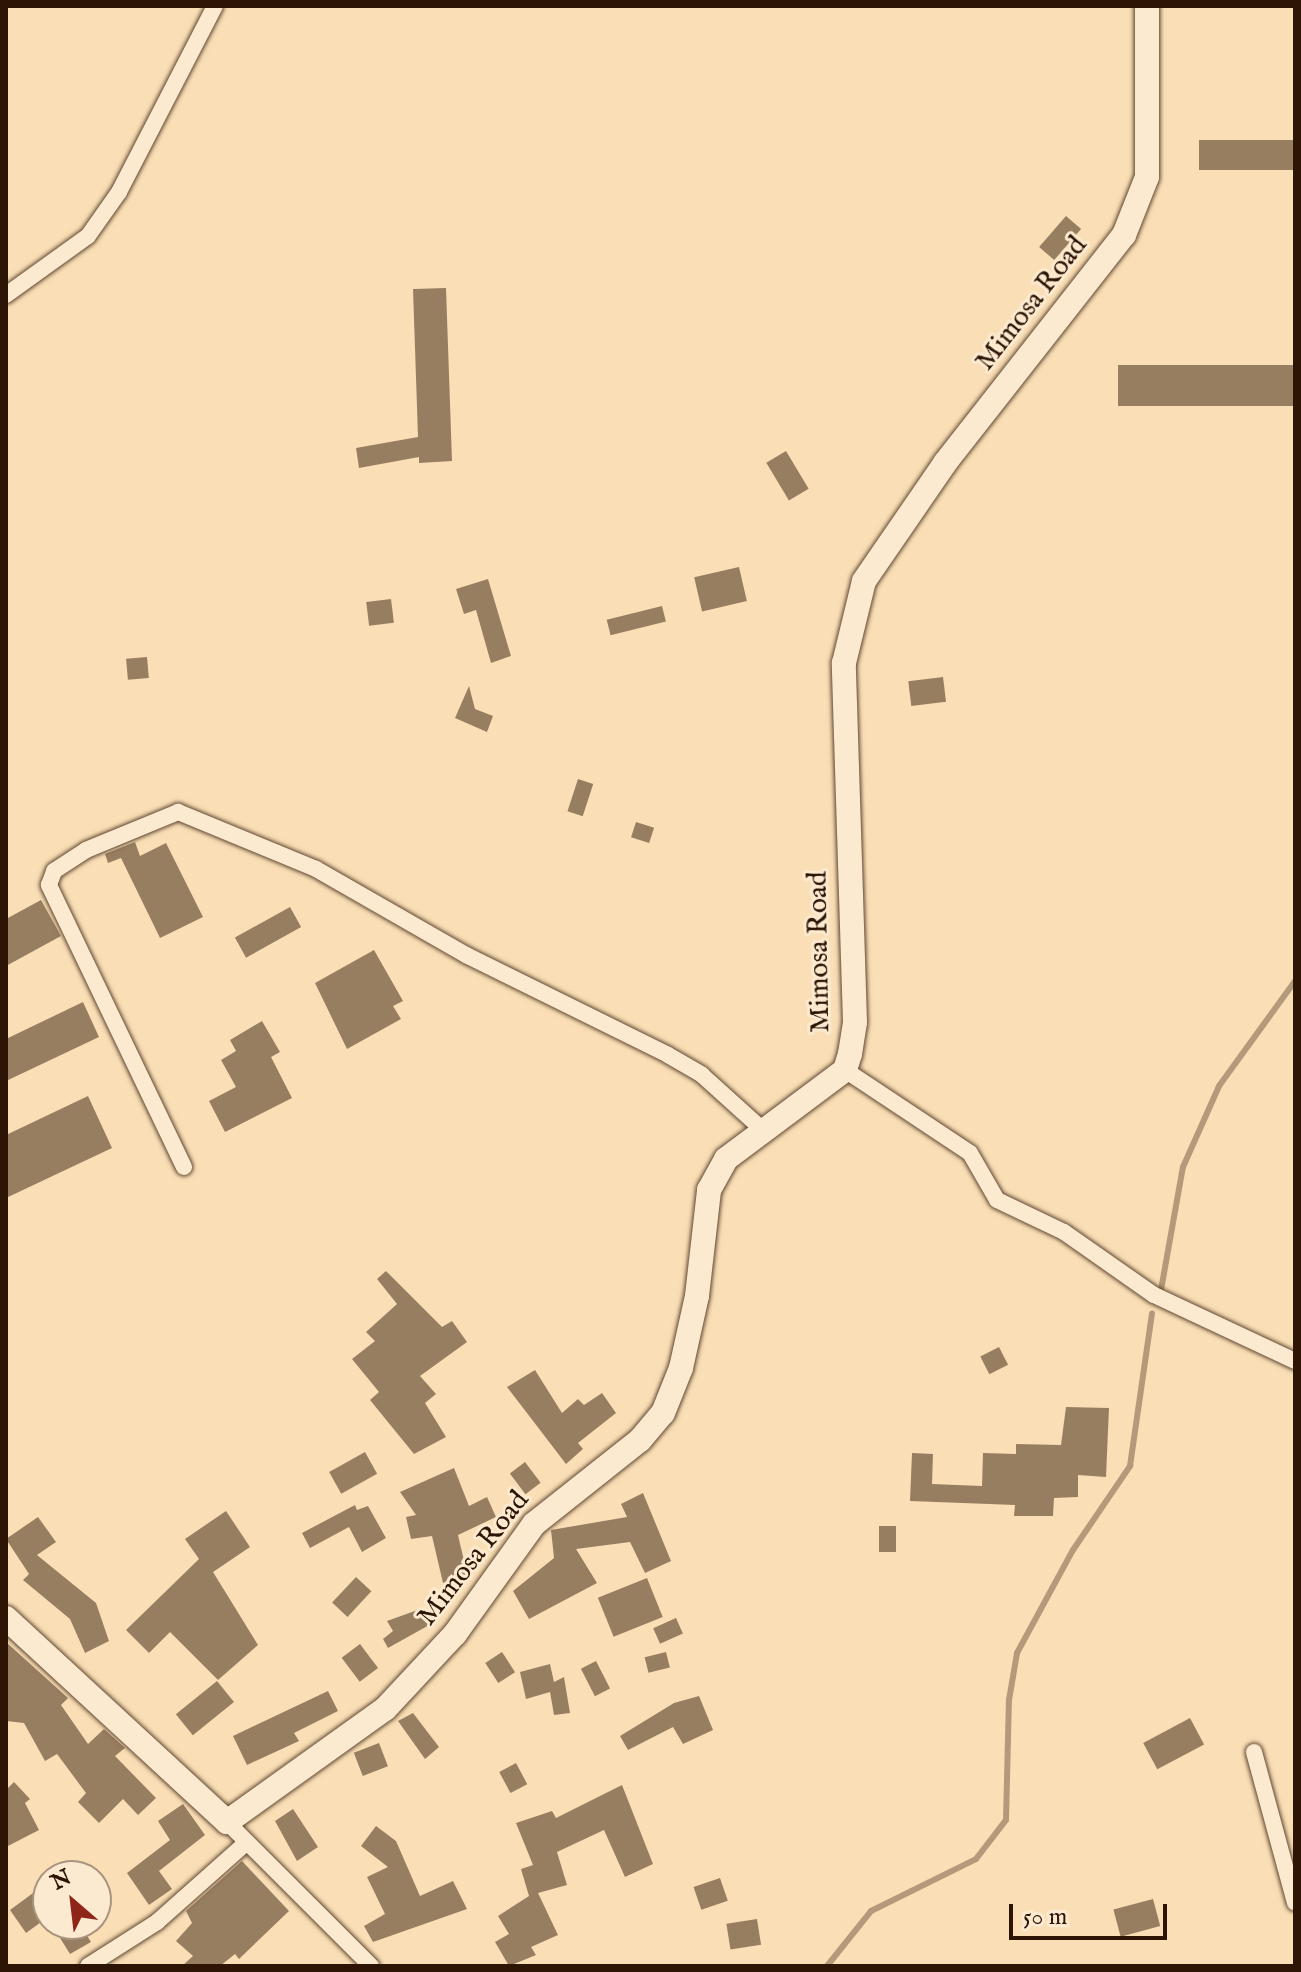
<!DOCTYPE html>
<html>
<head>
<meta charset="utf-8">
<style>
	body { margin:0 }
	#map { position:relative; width:1301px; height:1972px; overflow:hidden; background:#fadfb6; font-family:"IM FELL English",serif }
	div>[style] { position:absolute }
	.stream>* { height:6px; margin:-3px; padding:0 3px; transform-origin:3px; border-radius:3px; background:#b49a7a }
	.building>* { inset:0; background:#987e61; transform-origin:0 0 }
	.roads { filter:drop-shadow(0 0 2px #604731) drop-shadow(0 0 2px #604731) }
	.street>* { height:16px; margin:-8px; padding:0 8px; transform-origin:8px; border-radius:8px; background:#fcead0 }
	.secondary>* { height:24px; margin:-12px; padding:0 12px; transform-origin:12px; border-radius:12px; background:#fcead0 }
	span { translate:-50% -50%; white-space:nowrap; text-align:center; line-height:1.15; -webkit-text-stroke:6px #fcead0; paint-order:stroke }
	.street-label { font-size:28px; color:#2d1405 }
	.frame { position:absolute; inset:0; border:8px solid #2d1405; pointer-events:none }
	.north { position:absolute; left:32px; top:1860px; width:80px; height:80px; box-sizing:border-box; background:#fcead0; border:2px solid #a9947f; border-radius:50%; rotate:332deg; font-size:22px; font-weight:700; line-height:32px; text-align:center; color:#2d1405 }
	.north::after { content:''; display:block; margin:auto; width:28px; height:36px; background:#8f2418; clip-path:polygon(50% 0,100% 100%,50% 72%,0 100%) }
	.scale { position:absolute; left:1009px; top:1904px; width:158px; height:36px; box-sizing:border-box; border:4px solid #2d1405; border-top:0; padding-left:10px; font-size:24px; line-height:28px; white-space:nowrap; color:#2d1405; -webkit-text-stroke:6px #fcead0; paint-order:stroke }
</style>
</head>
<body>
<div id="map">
	<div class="stream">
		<div style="left:1161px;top:1290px;width:125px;rotate:-79.9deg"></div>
		<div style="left:1183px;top:1167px;width:89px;rotate:-66deg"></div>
		<div style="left:1219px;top:1086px;width:130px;rotate:-54.1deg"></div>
		<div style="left:827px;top:1966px;width:70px;rotate:-51.3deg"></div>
		<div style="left:871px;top:1911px;width:117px;rotate:-26.3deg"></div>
		<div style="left:976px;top:1859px;width:49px;rotate:-52.4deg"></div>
		<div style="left:1006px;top:1820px;width:120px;rotate:-88.6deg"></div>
		<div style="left:1009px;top:1700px;width:48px;rotate:-80.3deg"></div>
		<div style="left:1017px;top:1653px;width:117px;rotate:-61.5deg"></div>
		<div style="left:1073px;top:1550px;width:102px;rotate:-55.8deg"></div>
		<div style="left:1130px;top:1466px;width:154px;rotate:-81.8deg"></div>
	</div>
	<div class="building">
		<div style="left:1295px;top:140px;width:30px;height:96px;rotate:90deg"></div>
		<div style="left:1066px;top:216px;width:20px;height:41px;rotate:41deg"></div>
		<div style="clip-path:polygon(446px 288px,452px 461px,419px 463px,419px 457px,359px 468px,356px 448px,418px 437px,413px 289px)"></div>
		<div style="left:1295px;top:365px;width:41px;height:177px;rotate:90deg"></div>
		<div style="left:786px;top:451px;width:44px;height:23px;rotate:59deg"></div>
		<div style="left:739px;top:567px;width:35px;height:46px;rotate:77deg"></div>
		<div style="clip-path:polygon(488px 579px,511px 656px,491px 663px,476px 610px,464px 614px,456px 589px)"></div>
		<div style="left:391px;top:599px;width:24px;height:25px;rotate:83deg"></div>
		<div style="left:662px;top:606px;width:16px;height:57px;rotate:76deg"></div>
		<div style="left:147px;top:657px;width:21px;height:21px;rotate:85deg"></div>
		<div style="left:943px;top:677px;width:25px;height:35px;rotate:83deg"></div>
		<div style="clip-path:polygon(469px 686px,475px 709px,493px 716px,487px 732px,455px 718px)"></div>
		<div style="left:578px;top:779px;width:16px;height:34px;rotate:18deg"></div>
		<div style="left:636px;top:822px;width:19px;height:16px;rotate:18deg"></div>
		<div style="clip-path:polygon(135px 842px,140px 856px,166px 843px,203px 917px,160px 938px,121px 858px,108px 863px,105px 854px)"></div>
		<div style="clip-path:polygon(41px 900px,61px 936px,6px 966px,6px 919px)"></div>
		<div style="left:290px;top:907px;width:23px;height:63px;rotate:61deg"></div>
		<div style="clip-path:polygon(374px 950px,403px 1001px,393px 1006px,401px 1019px,347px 1049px,315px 983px)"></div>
		<div style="clip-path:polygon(83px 1002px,99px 1037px,6px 1081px,6px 1039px)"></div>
		<div style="clip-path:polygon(262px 1021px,280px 1052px,271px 1057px,292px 1098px,225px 1132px,209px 1101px,236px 1087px,221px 1060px,236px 1051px,230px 1040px)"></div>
		<div style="clip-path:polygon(88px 1096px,112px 1148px,6px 1198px,6px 1135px)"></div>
		<div style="clip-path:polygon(386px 1271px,442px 1327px,452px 1321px,467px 1342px,420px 1376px,436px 1394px,425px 1403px,446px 1437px,414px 1454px,370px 1400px,379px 1392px,352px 1359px,375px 1341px,366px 1332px,397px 1304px,377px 1279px)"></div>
		<div style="left:999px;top:1347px;width:20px;height:21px;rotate:63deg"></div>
		<div style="clip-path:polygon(535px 1370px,562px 1413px,578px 1399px,584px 1405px,602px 1393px,616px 1413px,578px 1443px,583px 1449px,566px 1464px,507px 1387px)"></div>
		<div style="clip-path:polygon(1066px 1407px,1109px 1408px,1106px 1477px,1078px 1475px,1078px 1497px,1054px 1498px,1053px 1516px,1014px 1516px,1015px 1505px,910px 1501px,912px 1453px,933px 1454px,932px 1484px,982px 1486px,983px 1453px,1016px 1454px,1016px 1444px,1061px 1445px)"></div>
		<div style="left:365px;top:1452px;width:25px;height:41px;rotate:61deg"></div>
		<div style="left:525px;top:1462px;width:26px;height:19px;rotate:53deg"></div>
		<div style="clip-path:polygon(454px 1468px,469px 1506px,487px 1497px,496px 1517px,458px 1535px,468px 1578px,443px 1583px,432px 1536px,411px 1539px,406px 1517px,416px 1515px,400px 1492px)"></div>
		<div style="clip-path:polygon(643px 1493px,671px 1561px,645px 1573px,630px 1542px,576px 1549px,597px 1583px,529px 1619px,513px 1591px,554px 1558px,551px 1530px,627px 1517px,621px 1504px)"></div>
		<div style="clip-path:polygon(355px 1505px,357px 1510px,368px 1506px,386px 1538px,362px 1552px,349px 1527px,310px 1548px,302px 1533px)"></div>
		<div style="clip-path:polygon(226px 1511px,250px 1547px,213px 1572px,258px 1645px,218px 1680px,170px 1632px,149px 1653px,126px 1630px,199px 1559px,185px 1539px)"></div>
		<div style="clip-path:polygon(38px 1517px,56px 1542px,37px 1555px,96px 1603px,109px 1641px,85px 1653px,70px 1619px,23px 1580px,29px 1574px,6px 1539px)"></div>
		<div style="left:879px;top:1526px;width:17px;height:26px"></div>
		<div style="left:356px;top:1577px;width:21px;height:35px;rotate:43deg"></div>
		<div style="left:647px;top:1578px;width:42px;height:53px;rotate:68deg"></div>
		<div style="clip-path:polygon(423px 1608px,431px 1624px,388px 1648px,383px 1639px,393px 1631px,387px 1621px)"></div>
		<div style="left:676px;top:1618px;width:17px;height:25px;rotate:66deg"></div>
		<div style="clip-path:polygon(6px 1642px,68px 1698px,61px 1705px,88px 1744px,104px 1729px,125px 1748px,115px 1756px,156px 1798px,138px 1815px,123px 1799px,99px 1823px,78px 1802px,86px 1793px,57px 1754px,45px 1761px,24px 1723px,6px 1721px)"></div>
		<div style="left:360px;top:1644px;width:30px;height:23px;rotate:53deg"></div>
		<div style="left:502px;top:1652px;width:24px;height:20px;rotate:57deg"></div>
		<div style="left:666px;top:1652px;width:16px;height:22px;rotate:76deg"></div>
		<div style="left:596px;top:1661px;width:31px;height:17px;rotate:63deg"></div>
		<div style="clip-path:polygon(550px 1664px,554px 1682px,564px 1677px,570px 1713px,554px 1715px,550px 1692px,526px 1699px,520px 1672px)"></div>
		<div style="left:217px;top:1681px;width:27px;height:53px;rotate:51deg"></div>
		<div style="clip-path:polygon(328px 1691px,338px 1711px,294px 1733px,299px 1741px,247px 1765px,233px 1736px)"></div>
		<div style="clip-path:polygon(699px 1696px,713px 1730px,683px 1744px,673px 1727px,628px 1750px,620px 1736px,674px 1703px)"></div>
		<div style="clip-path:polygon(413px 1713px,439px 1747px,425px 1759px,398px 1721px)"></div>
		<div style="left:1190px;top:1718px;width:30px;height:53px;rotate:62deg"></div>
		<div style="left:379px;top:1743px;width:25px;height:27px;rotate:69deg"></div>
		<div style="left:516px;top:1763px;width:24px;height:19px;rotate:62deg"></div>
		<div style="clip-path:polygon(14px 1782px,30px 1799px,25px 1803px,39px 1830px,6px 1847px,6px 1790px)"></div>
		<div style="clip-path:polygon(622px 1785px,653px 1864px,625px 1877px,604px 1830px,557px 1852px,567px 1885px,538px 1893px,558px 1935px,531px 1947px,536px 1955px,509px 1966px,495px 1942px,509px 1934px,498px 1916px,529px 1896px,521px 1869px,533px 1865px,516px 1823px,552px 1811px,556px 1818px)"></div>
		<div style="clip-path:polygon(183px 1804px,205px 1835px,159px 1871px,172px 1889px,149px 1905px,127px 1873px,170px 1840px,158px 1821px)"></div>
		<div style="clip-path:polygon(293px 1809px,318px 1847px,297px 1861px,275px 1821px)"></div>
		<div style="clip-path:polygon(376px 1826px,396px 1841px,420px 1896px,453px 1881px,467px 1909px,373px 1942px,364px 1926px,385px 1914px,367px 1877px,388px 1867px,361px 1846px)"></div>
		<div style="clip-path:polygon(242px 1861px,289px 1911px,239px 1959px,235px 1954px,220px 1966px,182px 1966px,193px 1956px,176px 1941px,192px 1923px,186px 1911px)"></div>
		<div style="left:720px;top:1878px;width:24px;height:28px;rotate:71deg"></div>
		<div style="clip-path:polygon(48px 1882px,48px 1917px,26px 1933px,10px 1910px)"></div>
		<div style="left:1153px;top:1899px;width:28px;height:41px;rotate:75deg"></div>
		<div style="left:757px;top:1919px;width:26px;height:31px;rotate:81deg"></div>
		<div style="clip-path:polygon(72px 1924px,80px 1924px,91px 1942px,70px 1954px,57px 1933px)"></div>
	</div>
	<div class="roads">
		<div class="street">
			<div style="left:6px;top:295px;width:101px;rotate:-35.7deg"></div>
			<div style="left:88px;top:236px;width:54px;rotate:-54.8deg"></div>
			<div style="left:119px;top:192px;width:209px;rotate:-62.7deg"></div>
			<div style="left:845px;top:1070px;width:150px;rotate:33.6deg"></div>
			<div style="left:970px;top:1153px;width:54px;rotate:60.1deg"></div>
			<div style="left:997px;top:1200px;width:74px;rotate:25.5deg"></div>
			<div style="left:1064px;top:1232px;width:110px;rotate:35deg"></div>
			<div style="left:1154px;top:1295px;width:156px;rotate:25.1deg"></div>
			<div style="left:184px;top:1167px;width:313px;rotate:-115.6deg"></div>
			<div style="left:49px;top:885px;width:15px;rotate:-70deg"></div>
			<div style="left:54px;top:871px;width:38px;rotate:-33deg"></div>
			<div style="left:86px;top:850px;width:100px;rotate:-22.4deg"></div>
			<div style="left:178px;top:812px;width:149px;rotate:22.4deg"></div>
			<div style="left:316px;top:869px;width:173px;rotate:29.8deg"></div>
			<div style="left:466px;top:955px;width:225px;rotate:26.3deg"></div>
			<div style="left:668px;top:1055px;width:39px;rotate:30deg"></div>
			<div style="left:702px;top:1075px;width:84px;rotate:42.1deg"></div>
			<div style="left:1254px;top:1752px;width:156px;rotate:74.8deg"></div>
			<div style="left:227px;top:1822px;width:204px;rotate:45deg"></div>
			<div style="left:88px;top:1966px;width:82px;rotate:-32.5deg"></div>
			<div style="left:157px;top:1922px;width:120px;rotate:-41.6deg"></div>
		</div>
		<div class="secondary">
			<div style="left:6px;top:1618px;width:301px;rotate:42.7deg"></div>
			<div style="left:227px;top:1822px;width:194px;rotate:-35.6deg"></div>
			<div style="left:385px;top:1709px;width:103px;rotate:-47deg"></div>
			<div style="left:455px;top:1634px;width:135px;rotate:-54.3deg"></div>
			<div style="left:534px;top:1524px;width:135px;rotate:-38.4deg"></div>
			<div style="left:640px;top:1440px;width:35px;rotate:-50deg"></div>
			<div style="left:663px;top:1413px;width:48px;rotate:-68.2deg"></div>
			<div style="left:681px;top:1368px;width:74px;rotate:-77.5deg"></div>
			<div style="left:697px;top:1296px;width:107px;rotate:-83.5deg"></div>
			<div style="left:709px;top:1190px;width:35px;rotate:-61deg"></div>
			<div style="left:726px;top:1159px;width:149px;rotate:-36.8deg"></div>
			<div style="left:845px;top:1070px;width:17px;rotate:-73deg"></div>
			<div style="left:850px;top:1054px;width:32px;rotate:-81deg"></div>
			<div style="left:855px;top:1022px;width:359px;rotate:-91.8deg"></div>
			<div style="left:844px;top:663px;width:84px;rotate:-76.3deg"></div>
			<div style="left:864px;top:581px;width:143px;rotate:-55.5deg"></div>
			<div style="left:945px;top:463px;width:290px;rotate:-51.9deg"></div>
			<div style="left:1124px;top:235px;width:62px;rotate:-68.4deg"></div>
			<div style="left:1147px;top:177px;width:171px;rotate:-90deg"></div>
		</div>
	</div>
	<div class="street-label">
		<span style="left:1032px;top:304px;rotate:-52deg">Mimosa Road</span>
		<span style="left:820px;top:952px;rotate:-91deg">Mimosa Road</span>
		<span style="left:474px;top:1559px;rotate:-52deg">Mimosa Road</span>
	</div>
	<div class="frame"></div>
	<div class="north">N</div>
	<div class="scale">50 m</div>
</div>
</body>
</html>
